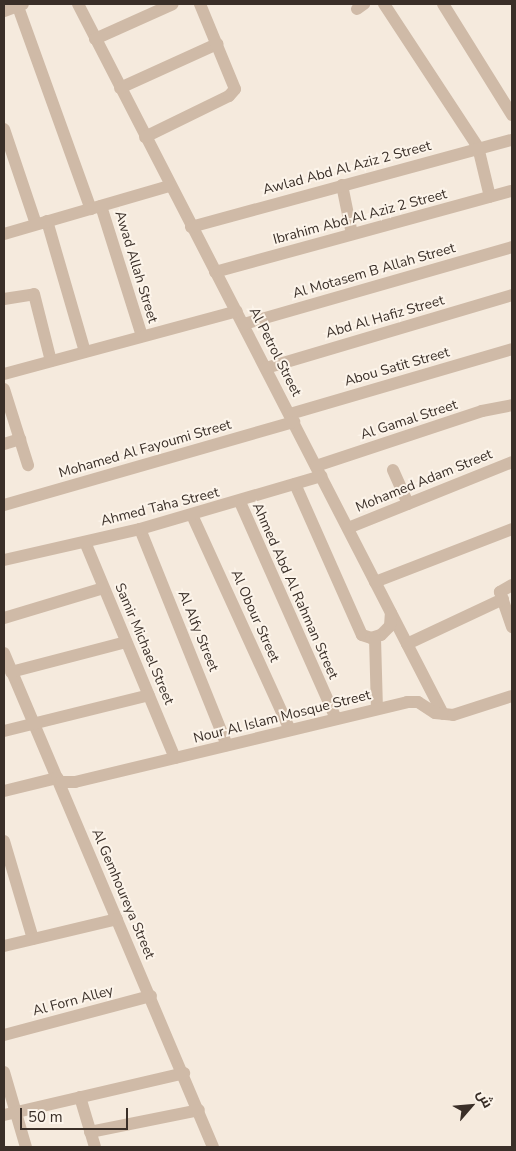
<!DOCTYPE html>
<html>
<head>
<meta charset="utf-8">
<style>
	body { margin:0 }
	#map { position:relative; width:516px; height:1151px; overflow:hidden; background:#f5eadd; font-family:"Nunito Sans",Cairo,sans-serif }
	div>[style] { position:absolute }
	.street>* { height:12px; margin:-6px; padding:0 6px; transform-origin:6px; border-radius:6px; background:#cfbaa7 }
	span { translate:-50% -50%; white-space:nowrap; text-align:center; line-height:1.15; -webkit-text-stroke:4px #fcf4ea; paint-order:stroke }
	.street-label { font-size:14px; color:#3a2f28 }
	.frame { position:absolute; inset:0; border:5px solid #3a2f28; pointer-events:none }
	.north { position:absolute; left:446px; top:1081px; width:50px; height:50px; -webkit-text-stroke:4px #fcf4ea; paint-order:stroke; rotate:63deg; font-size:14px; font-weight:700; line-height:20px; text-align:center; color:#3a2f28 }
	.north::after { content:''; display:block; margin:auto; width:18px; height:22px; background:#3a2f28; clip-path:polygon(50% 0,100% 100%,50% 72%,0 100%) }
	.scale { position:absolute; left:20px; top:1108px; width:108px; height:22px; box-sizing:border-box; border:2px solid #3a2f28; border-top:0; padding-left:6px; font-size:15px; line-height:18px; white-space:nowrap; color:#3a2f28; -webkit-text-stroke:4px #fcf4ea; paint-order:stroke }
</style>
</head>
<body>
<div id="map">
	<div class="street">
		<div style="left:17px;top:4px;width:218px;rotate:70.2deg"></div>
		<div style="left:78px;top:4px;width:798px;rotate:62.79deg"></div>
		<div style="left:384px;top:4px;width:171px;rotate:56.7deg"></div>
		<div style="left:478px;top:147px;width:51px;rotate:76.5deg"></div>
		<div style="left:443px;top:4px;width:131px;rotate:58.1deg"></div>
		<div style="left:357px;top:9px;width:9px;rotate:-36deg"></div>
		<div style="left:4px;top:11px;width:20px;rotate:-20deg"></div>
		<div style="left:95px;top:39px;width:85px;rotate:-24.2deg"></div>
		<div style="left:120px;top:88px;width:107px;rotate:-24.4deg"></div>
		<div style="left:4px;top:129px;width:100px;rotate:71.4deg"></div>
		<div style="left:145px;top:137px;width:93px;rotate:-26deg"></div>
		<div style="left:229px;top:96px;width:9px;rotate:-49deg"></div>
		<div style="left:235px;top:89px;width:92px;rotate:-112.4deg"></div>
		<div style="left:342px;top:185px;width:50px;rotate:78.5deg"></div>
		<div style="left:101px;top:206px;width:136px;rotate:72.5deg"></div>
		<div style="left:47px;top:221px;width:136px;rotate:73.8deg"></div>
		<div style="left:191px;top:227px;width:333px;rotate:-15.2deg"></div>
		<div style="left:4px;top:234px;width:172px;rotate:-16.2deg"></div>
		<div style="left:215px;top:272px;width:308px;rotate:-15.3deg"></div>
		<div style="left:4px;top:299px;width:30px;rotate:-9deg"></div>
		<div style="left:34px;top:294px;width:69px;rotate:75.8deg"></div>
		<div style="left:244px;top:324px;width:279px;rotate:-16deg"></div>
		<div style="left:266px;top:368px;width:257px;rotate:-16.5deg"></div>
		<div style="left:4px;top:374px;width:241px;rotate:-15.1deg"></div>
		<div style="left:4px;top:389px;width:80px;rotate:72.5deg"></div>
		<div style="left:290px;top:414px;width:231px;rotate:-16.3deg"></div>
		<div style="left:4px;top:444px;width:17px;rotate:-17deg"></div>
		<div style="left:316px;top:466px;width:175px;rotate:-18.3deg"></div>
		<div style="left:482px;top:411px;width:31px;rotate:-11deg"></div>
		<div style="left:393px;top:470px;width:37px;rotate:66deg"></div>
		<div style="left:295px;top:484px;width:165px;rotate:66.1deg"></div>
		<div style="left:362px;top:635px;width:9px;rotate:18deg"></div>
		<div style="left:371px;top:638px;width:10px;rotate:-17deg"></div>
		<div style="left:381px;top:635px;width:13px;rotate:-45deg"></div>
		<div style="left:390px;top:626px;width:13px;rotate:-86deg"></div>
		<div style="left:240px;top:502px;width:237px;rotate:66.1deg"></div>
		<div style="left:4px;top:505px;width:302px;rotate:-16deg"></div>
		<div style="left:192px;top:515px;width:236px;rotate:65.5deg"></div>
		<div style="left:348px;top:528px;width:177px;rotate:-21.9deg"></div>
		<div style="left:140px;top:529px;width:233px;rotate:68.1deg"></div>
		<div style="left:85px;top:542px;width:234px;rotate:67.4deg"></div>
		<div style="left:4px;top:560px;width:139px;rotate:-12.8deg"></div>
		<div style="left:140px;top:529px;width:189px;rotate:-16.3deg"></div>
		<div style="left:375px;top:582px;width:147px;rotate:-21.1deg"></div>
		<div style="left:512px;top:585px;width:14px;rotate:150deg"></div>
		<div style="left:500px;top:592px;width:37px;rotate:71deg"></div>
		<div style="left:4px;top:618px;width:104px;rotate:-16.7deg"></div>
		<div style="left:375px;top:638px;width:71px;rotate:88.4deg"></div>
		<div style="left:407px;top:644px;width:106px;rotate:-25.1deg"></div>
		<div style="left:4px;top:653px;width:536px;rotate:67.07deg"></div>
		<div style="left:11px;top:672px;width:119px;rotate:-14.6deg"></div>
		<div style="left:4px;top:731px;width:149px;rotate:-13.9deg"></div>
		<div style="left:4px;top:791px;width:55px;rotate:-13.8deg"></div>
		<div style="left:57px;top:778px;width:6px;rotate:45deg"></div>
		<div style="left:61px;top:782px;width:14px"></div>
		<div style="left:75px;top:782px;width:342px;rotate:-13.5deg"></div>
		<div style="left:407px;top:702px;width:11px"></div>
		<div style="left:418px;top:702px;width:20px;rotate:33deg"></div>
		<div style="left:435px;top:713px;width:18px;rotate:6deg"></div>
		<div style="left:453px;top:715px;width:62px;rotate:-17.9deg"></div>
		<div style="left:4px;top:841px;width:102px;rotate:73.5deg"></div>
		<div style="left:4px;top:946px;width:116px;rotate:-13.4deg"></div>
		<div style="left:4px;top:1035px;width:152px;rotate:-14.9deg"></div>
		<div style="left:4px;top:1072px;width:78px;rotate:73.7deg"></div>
		<div style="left:80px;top:1097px;width:52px;rotate:73.3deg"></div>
		<div style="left:4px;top:1115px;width:185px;rotate:-13.1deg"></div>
		<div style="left:90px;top:1132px;width:111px;rotate:-11.4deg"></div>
	</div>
	<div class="street-label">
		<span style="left:347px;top:168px;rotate:-15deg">Awlad Abd Al Aziz 2 Street</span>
		<span style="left:360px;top:217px;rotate:-15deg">Ibrahim Abd Al Aziz 2 Street</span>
		<span style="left:136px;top:267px;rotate:73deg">Awad Allah Street</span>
		<span style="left:374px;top:271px;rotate:-16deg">Al Motasem B Allah Street</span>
		<span style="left:385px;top:317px;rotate:-16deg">Abd Al Hafiz Street</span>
		<span style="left:275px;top:352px;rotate:63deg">Al Petrol Street</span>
		<span style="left:397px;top:367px;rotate:-16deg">Abou Satit Street</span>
		<span style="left:409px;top:420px;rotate:-18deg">Al Gamal Street</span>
		<span style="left:145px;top:449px;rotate:-16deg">Mohamed Al Fayoumi Street</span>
		<span style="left:424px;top:481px;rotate:-22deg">Mohamed Adam Street</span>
		<span style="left:160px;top:507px;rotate:-14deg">Ahmed Taha Street</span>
		<span style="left:295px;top:591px;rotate:66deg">Ahmed Abd Al Rahman Street</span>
		<span style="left:255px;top:616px;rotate:66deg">Al Obour Street</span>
		<span style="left:198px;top:631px;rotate:68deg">Al Alfy Street</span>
		<span style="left:144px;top:644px;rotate:67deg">Samir Michael Street</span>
		<span style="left:282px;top:717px;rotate:-14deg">Nour Al Islam Mosque Street</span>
		<span style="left:123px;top:894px;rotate:67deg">Al Gemhoureya Street</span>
		<span style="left:73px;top:1001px;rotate:-15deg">Al Forn Alley</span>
	</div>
	<div class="frame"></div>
	<div class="north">ش</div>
	<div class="scale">50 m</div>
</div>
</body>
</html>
